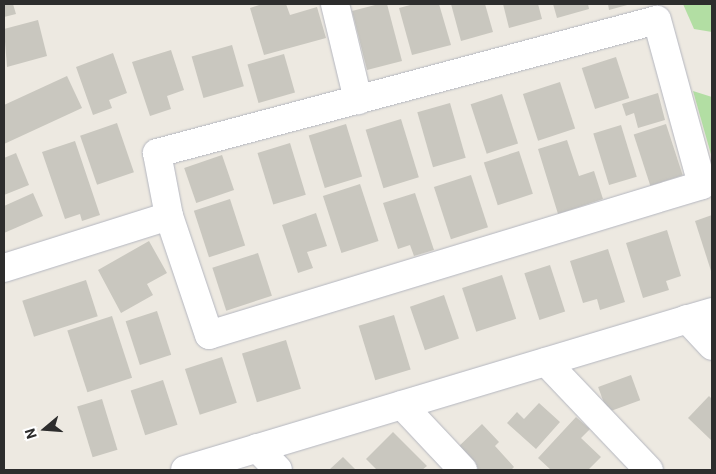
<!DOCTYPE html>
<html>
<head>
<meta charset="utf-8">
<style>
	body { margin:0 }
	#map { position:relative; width:716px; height:474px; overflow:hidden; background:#ede9e1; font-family:Roboto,sans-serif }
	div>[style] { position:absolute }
	.green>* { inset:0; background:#b2dea3 }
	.building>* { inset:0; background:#c9c7bf; transform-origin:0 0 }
	.roads { filter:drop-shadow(0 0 1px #b4b6bf) drop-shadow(0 0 1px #b4b6bf) }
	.minor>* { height:28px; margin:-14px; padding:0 14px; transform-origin:14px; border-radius:14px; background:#fff }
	span { translate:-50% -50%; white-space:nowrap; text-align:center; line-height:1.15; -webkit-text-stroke:4.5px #fff; paint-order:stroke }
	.frame { position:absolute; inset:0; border:5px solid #2d2d2d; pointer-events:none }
	.north { position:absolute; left:20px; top:404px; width:50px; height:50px; -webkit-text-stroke:4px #fff; paint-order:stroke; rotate:252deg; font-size:14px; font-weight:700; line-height:20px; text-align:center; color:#2d2d2d }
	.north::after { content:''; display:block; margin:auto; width:18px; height:22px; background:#2d2d2d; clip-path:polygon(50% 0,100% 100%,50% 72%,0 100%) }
</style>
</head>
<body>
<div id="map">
	<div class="green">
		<div style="clip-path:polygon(683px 4px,712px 4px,712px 32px,694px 29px)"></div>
		<div style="clip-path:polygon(693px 91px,712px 97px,712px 158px)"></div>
	</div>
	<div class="building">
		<div style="clip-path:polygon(4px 4px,13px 4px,16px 14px,4px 17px)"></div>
		<div style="clip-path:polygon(262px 4px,286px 4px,290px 15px,317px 7px,326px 38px,264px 55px,250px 8px)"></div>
		<div style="clip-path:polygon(379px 4px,387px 4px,402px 61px,367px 70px,352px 11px)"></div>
		<div style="clip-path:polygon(414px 4px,439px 4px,451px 45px,412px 55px,399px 8px)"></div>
		<div style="clip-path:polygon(451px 4px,485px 4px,493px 32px,461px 41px)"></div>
		<div style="clip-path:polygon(503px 4px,538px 4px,542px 19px,509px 28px)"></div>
		<div style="clip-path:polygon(553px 4px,588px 4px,589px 9px,557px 18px)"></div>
		<div style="clip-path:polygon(608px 4px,631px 4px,609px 10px)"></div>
		<div style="clip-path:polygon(38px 20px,47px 56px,7px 67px,4px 29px)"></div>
		<div style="left:232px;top:45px;width:43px;height:42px;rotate:74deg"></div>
		<div style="clip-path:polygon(171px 50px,184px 90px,167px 96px,171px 109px,150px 116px,132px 62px)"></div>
		<div style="clip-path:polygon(113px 53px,127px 93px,109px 100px,112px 108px,93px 115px,76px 67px)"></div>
		<div style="left:284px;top:54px;width:40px;height:38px;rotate:74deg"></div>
		<div style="left:616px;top:57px;width:43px;height:36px;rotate:72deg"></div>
		<div style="clip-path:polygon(67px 76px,82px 108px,4px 144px,4px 105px)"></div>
		<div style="left:560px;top:82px;width:49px;height:39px;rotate:72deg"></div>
		<div style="clip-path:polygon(658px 93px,665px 120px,638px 128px,634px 113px,626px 116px,622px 104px)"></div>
		<div style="left:502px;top:94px;width:52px;height:33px;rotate:72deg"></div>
		<div style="left:450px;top:103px;width:57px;height:34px;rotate:74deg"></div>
		<div style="left:401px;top:119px;width:61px;height:37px;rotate:73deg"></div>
		<div style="left:117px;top:123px;width:52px;height:39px;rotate:71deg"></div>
		<div style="left:346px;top:124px;width:55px;height:39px;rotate:73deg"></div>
		<div style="left:666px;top:124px;width:54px;height:34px;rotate:72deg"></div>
		<div style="left:621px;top:125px;width:54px;height:29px;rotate:73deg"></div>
		<div style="clip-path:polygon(567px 140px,579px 176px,594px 171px,603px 199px,558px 214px,538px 149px)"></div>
		<div style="clip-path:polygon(75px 141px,100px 215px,82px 221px,80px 214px,65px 219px,42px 152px)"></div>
		<div style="left:290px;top:143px;width:54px;height:34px;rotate:73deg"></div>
		<div style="left:519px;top:151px;width:45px;height:37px;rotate:72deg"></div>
		<div style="clip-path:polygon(16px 153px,29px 185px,4px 195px,4px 158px)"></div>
		<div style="left:222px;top:155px;width:37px;height:40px;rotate:71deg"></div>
		<div style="left:471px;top:175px;width:55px;height:39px;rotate:72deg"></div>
		<div style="left:360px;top:184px;width:60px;height:39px;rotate:72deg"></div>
		<div style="clip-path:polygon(33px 193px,43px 216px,4px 233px,4px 206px)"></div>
		<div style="clip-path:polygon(415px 193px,434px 250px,414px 256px,410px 245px,398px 249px,383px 203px)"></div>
		<div style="left:230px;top:199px;width:49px;height:38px;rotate:72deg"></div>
		<div style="clip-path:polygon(316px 213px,327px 246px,307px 252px,313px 268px,298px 273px,282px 225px)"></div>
		<div style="clip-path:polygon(712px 215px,712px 274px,695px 221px)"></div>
		<div style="clip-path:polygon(667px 230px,681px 276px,666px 281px,669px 290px,643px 298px,626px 243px)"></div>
		<div style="clip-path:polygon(149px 241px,167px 273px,147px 284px,153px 295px,121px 313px,98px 270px)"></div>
		<div style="clip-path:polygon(608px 249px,625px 302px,600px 310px,597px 299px,583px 303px,570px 261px)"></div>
		<div style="left:258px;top:253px;width:45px;height:48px;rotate:72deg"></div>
		<div style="left:550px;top:265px;width:49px;height:27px;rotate:72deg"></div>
		<div style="left:502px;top:275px;width:46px;height:42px;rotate:72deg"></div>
		<div style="left:86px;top:280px;width:38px;height:67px;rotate:72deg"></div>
		<div style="left:444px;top:295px;width:46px;height:36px;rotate:71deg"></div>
		<div style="left:157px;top:311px;width:46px;height:33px;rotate:72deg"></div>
		<div style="left:394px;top:315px;width:57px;height:37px;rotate:73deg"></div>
		<div style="left:112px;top:316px;width:65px;height:47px;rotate:72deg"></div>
		<div style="left:286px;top:340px;width:51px;height:46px;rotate:73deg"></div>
		<div style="left:222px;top:357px;width:48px;height:39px;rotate:72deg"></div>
		<div style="left:631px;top:375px;width:27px;height:35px;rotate:70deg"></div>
		<div style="left:163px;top:380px;width:47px;height:34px;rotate:72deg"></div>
		<div style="clip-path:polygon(709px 396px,712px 399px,712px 441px,688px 418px)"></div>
		<div style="left:102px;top:399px;width:53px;height:26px;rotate:73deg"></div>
		<div style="clip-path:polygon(539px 403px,560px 422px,536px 449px,507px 423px,517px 412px,524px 419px)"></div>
		<div style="clip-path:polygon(576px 417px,590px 429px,581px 438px,601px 457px,588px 470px,551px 470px,538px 458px)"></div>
		<div style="clip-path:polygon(482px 424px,499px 442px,495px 446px,514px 467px,511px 470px,474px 470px,455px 450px)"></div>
		<div style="clip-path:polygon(393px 432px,427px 466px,422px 470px,377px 470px,366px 459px)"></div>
		<div style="clip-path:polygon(343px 457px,356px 470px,329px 470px)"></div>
	</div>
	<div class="roads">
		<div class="minor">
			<div style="left:335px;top:4px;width:99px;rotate:76.5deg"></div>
			<div style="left:657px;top:20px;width:171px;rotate:74.7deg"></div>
			<div style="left:702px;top:185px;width:515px;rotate:163.08deg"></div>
			<div style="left:209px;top:335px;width:126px;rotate:-108.6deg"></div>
			<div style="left:169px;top:216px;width:64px;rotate:-100.8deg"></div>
			<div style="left:157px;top:153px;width:517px;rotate:-14.9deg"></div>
			<div style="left:4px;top:268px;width:173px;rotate:-17.5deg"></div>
			<div style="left:687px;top:319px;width:37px;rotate:47deg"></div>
			<div style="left:546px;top:362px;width:149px;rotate:46.4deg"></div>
			<div style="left:402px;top:405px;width:89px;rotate:46.8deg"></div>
			<div style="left:257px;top:448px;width:30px;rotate:46deg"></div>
			<div style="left:185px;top:470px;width:550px;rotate:-16.69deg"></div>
		</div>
	</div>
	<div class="frame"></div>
	<div class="north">N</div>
</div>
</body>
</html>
